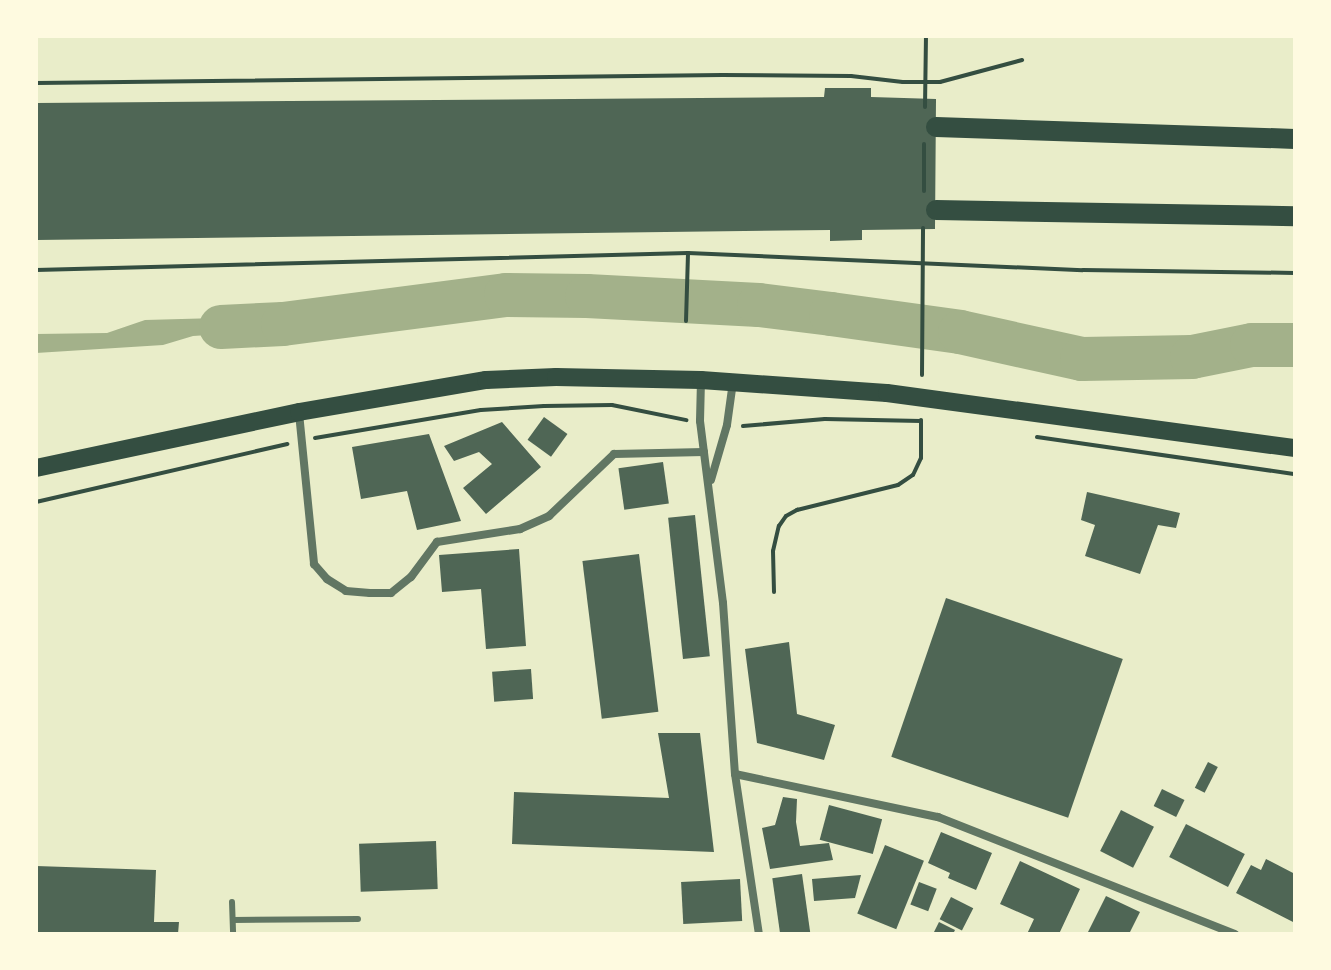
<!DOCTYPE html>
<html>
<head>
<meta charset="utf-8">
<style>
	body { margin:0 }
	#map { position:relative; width:1331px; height:970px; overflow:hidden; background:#e9edc9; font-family:"Alegreya Sans",sans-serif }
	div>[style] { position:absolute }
	.water>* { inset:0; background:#a3b18a }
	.river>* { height:44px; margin:-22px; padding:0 22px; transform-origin:22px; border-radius:22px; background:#a3b18a }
	.building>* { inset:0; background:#4f6655; transform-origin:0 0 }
	.path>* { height:4px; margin:-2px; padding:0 2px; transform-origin:2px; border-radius:2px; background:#344e41 }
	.service>* { height:6px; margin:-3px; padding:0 3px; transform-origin:3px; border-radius:3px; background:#617663 }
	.minor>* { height:8px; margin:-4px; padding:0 4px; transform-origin:4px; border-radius:4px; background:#617663 }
	.primary>* { height:18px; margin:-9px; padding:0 9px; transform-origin:9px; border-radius:9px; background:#344e41 }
	.motorway>* { height:20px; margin:-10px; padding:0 10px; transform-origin:10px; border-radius:10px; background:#344e41 }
	span { translate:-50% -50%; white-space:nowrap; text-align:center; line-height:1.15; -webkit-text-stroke:8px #fefae0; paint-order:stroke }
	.frame { position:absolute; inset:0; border:38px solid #fefae0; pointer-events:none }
</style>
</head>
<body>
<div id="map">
	<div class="water">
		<div style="clip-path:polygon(608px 290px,733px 295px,725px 311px,642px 305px,617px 307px)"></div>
		<div style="clip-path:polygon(218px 318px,286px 324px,239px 333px,193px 336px,163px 345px,36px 353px,36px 334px,107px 333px,145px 320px)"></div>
	</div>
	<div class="river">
		<div style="left:221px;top:327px;width:62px;rotate:-2.8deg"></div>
		<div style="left:283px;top:324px;width:225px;rotate:-7.4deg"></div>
		<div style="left:506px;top:295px;width:81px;rotate:0.7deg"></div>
		<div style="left:587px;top:296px;width:172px;rotate:3deg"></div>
		<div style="left:759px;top:305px;width:73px;rotate:7.1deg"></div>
		<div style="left:831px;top:314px;width:130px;rotate:7.9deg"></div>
		<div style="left:960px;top:332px;width:125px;rotate:12.5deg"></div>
		<div style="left:1082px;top:359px;width:110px;rotate:-1deg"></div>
		<div style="left:1192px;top:357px;width:61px;rotate:-11.3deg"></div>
		<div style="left:1252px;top:345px;width:43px"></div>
	</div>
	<div class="building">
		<div style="clip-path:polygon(825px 88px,871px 88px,871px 97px,936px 99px,935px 229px,862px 230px,862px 240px,830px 241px,830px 230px,36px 240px,36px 103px,824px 97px)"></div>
		<div style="left:544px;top:417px;width:29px;height:28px;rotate:36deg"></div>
		<div style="clip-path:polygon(502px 422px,541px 467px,486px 514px,463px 488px,492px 464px,479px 452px,454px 461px,444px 446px)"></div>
		<div style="clip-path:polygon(429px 434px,461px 521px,417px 530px,407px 491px,361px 499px,352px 447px)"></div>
		<div style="left:663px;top:462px;width:42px;height:45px;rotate:82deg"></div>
		<div style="clip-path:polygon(1087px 492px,1180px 513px,1176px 528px,1158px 525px,1140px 574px,1085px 556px,1095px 525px,1081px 520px)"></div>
		<div style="left:695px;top:515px;width:142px;height:27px;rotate:84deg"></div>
		<div style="clip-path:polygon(519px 549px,526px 646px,486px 649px,481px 589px,442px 592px,439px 555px)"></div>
		<div style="left:639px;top:554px;width:159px;height:57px;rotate:83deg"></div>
		<div style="left:946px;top:598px;width:187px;height:168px;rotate:19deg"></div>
		<div style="clip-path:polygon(789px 642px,797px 714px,835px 725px,824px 760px,757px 743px,745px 649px)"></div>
		<div style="left:531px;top:669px;width:30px;height:39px;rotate:86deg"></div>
		<div style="clip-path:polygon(658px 733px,700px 733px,714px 852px,512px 844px,514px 792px,669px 798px)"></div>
		<div style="left:1208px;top:762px;width:11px;height:29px;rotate:27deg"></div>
		<div style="left:1162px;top:789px;width:25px;height:19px;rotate:26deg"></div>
		<div style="clip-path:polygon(783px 797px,797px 799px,796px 822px,800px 846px,829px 843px,833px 860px,770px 869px,762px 828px,775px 825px)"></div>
		<div style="left:829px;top:805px;width:55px;height:36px;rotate:15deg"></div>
		<div style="left:1121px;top:810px;width:37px;height:46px;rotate:27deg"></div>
		<div style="left:1186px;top:824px;width:66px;height:37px;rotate:27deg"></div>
		<div style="clip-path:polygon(941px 832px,992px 853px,976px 890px,948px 878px,950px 873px,928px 863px)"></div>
		<div style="left:436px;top:841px;width:48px;height:77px;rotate:88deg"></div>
		<div style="left:885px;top:845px;width:42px;height:74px;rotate:22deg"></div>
		<div style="clip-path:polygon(1266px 859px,1295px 874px,1295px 923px,1236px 893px,1251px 865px,1261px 870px)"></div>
		<div style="clip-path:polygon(1020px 861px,1080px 889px,1059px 934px,1027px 934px,1034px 919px,1000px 904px)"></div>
		<div style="clip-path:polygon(36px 866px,156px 870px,154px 922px,179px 922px,178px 934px,36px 934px)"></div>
		<div style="left:802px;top:874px;width:61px;height:30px;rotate:82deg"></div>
		<div style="clip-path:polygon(861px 875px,855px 898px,814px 901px,812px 879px)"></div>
		<div style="left:740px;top:879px;width:42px;height:59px;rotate:87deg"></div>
		<div style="left:919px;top:882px;width:19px;height:24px;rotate:21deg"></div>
		<div style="clip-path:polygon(1106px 896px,1140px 912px,1129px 934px,1087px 934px)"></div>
		<div style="left:951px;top:897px;width:25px;height:25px;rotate:27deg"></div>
		<div style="clip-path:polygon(939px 922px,955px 930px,953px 934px,933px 934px)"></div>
	</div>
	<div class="path">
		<div style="left:36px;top:83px;width:686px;rotate:-0.67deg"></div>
		<div style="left:722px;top:75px;width:129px;rotate:0.4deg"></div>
		<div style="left:851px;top:76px;width:52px;rotate:6.6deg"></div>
		<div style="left:903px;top:82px;width:37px"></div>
		<div style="left:940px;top:82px;width:85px;rotate:-15deg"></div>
		<div style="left:925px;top:107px;width:71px;rotate:-89.2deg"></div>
		<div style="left:924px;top:191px;width:47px;rotate:-90deg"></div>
		<div style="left:36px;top:270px;width:652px;rotate:-1.49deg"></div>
		<div style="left:688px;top:253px;width:395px;rotate:2.5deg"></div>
		<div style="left:1083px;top:270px;width:212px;rotate:0.8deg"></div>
		<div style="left:686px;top:321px;width:68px;rotate:-88.3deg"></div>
		<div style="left:922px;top:375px;width:147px;rotate:-89.6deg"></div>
		<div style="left:743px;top:426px;width:82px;rotate:-4.9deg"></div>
		<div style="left:825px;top:419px;width:96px;rotate:1.2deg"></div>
		<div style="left:1037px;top:437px;width:261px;rotate:8.2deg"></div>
		<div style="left:315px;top:438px;width:168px;rotate:-9.6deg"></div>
		<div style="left:481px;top:410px;width:63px;rotate:-3.6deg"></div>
		<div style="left:544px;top:406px;width:68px;rotate:-0.8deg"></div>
		<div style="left:612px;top:405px;width:76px;rotate:11.5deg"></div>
		<div style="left:36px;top:502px;width:258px;rotate:-13deg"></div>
		<div style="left:774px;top:592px;width:41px;rotate:-91.4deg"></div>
		<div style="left:773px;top:551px;width:26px;rotate:-77deg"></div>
		<div style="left:779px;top:526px;width:12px;rotate:-55deg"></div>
		<div style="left:786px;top:516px;width:13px;rotate:-29deg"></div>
		<div style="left:797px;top:510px;width:104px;rotate:-13.9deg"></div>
		<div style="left:898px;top:485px;width:18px;rotate:-34deg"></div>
		<div style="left:913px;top:475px;width:19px;rotate:-65deg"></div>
		<div style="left:921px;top:458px;width:38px;rotate:-90deg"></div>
	</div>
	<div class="service">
		<div style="left:232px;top:902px;width:32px;rotate:88deg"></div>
		<div style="left:233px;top:920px;width:125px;rotate:-0.5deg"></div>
	</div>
	<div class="minor">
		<div style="left:701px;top:380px;width:41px;rotate:91.4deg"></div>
		<div style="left:700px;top:421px;width:183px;rotate:82.8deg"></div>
		<div style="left:723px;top:603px;width:171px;rotate:86deg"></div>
		<div style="left:735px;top:774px;width:162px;rotate:81.5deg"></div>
		<div style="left:299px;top:413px;width:152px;rotate:84.3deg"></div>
		<div style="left:314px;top:564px;width:20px;rotate:49deg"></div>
		<div style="left:327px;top:579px;width:22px;rotate:32deg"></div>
		<div style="left:346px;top:591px;width:24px;rotate:5deg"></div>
		<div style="left:370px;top:593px;width:21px"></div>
		<div style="left:391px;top:593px;width:26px;rotate:-39deg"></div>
		<div style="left:411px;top:577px;width:44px;rotate:-53.4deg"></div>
		<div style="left:437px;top:542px;width:84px;rotate:-8.9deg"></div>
		<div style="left:520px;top:529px;width:32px;rotate:-24deg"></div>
		<div style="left:549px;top:516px;width:90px;rotate:-43.6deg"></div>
		<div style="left:614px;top:454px;width:90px;rotate:-1.3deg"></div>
		<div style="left:711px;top:480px;width:57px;rotate:-73.8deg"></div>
		<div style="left:727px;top:425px;width:43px;rotate:-82.1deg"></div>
		<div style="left:735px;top:774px;width:208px;rotate:12deg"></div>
		<div style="left:938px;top:817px;width:319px;rotate:21.5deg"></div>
	</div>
	<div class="primary">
		<div style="left:36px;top:468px;width:269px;rotate:-12deg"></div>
		<div style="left:299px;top:412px;width:190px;rotate:-9.7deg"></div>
		<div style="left:486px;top:380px;width:70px;rotate:-2.5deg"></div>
		<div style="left:556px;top:377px;width:145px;rotate:1.2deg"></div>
		<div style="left:701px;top:380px;width:186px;rotate:4deg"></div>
		<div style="left:887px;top:393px;width:412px;rotate:7.7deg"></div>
	</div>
	<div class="motorway">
		<div style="left:936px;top:127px;width:359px;rotate:1.9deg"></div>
		<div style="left:936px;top:210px;width:359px;rotate:1deg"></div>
	</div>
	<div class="frame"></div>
</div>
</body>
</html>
